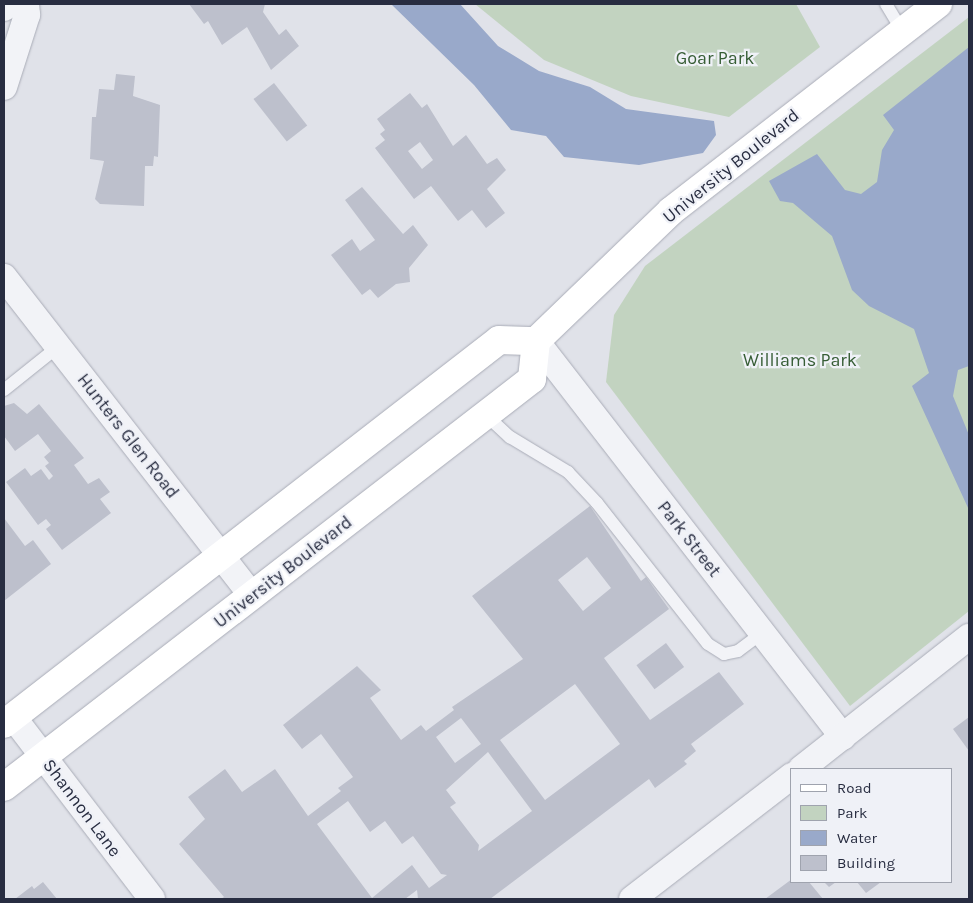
<!DOCTYPE html>
<html>
<head>
<meta charset="utf-8">
<style>
	body { margin:0 }
	#map { position:relative; width:973px; height:903px; overflow:hidden; background:#e0e2e9; font-family:Karla,sans-serif }
	div>[style] { position:absolute }
	.green>* { inset:0; background:#c2d3c0 }
	.water>* { inset:0; background:#99a9ca }
	.building>* { inset:0; background:#bdc0cc; transform-origin:0 0 }
	.roads { filter:drop-shadow(0 0 1px #a9acb7) drop-shadow(0 0 1px #a9acb7) }
	.lane>* { height:12px; margin:-6px; padding:0 6px; transform-origin:6px; border-radius:6px; background:#f2f3f7 }
	.street>* { height:26px; margin:-13px; padding:0 13px; transform-origin:13px; border-radius:13px; background:#f2f3f7 }
	.secondary>* { height:28px; margin:-14px; padding:0 14px; transform-origin:14px; border-radius:14px; background:#fff }
	span { translate:-50% -50%; white-space:nowrap; text-align:center; line-height:1.15; -webkit-text-stroke:4.5px #eff1f7; paint-order:stroke }
	.park-label { font-size:18px; color:#365d35 }
	.street-label { font-size:18px; color:#282d41 }
	.frame { position:absolute; inset:0; border:5px solid #282d41; pointer-events:none }
	.legend { position:absolute; left:790px; top:768px; width:162px; height:115px; box-sizing:border-box; background:#eff1f7; border:1px solid #9fa3ae; margin:0; padding:6px 9px; list-style:none; font-size:15px; color:#282d41 }
	.legend li { display:flex; align-items:center; gap:10px; height:25px }
	.legend b { width:25px; border:1px solid #9fa3ae }
</style>
</head>
<body>
<div id="map">
	<div class="green">
		<div style="clip-path:polygon(475px 4px,796px 4px,820px 47px,729px 117px,631px 96px,544px 60px)"></div>
		<div style="clip-path:polygon(969px 17px,969px 611px,850px 706px,606px 382px,614px 315px,645px 266px)"></div>
	</div>
	<div class="water">
		<div style="clip-path:polygon(391px 4px,460px 4px,498px 46px,539px 71px,590px 87px,626px 109px,714px 121px,716px 135px,703px 153px,639px 165px,564px 157px,546px 136px,511px 130px,474px 85px)"></div>
		<div style="clip-path:polygon(969px 47px,969px 366px,958px 370px,953px 396px,969px 435px,969px 510px,912px 386px,929px 373px,914px 329px,869px 306px,852px 290px,832px 236px,793px 203px,780px 201px,769px 181px,817px 154px,845px 190px,861px 194px,877px 182px,882px 150px,894px 130px,883px 115px)"></div>
	</div>
	<div class="building">
		<div style="clip-path:polygon(189px 4px,265px 4px,263px 12px,279px 35px,286px 29px,299px 46px,271px 70px,247px 27px,222px 45px,208px 21px,204px 24px)"></div>
		<div style="clip-path:polygon(116px 74px,135px 76px,133px 96px,160px 105px,158px 157px,154px 156px,153px 166px,145px 166px,144px 206px,100px 204px,95px 199px,104px 161px,90px 159px,92px 117px,96px 117px,99px 89px,114px 90px)"></div>
		<div style="left:274px;top:83px;width:54px;height:26px;rotate:52deg"></div>
		<div style="clip-path:polygon(evenodd,410px 93px,422px 108px,427px 104px,453px 146px,466px 135px,487px 164px,497px 158px,506px 170px,487px 189px,505px 213px,486px 228px,472px 210px,458px 221px,431px 186px,414px 199px,375px 148px,385px 140px,380px 134px,385px 130px,377px 119px,410px 93px,420px 142px,433px 160px,422px 169px,408px 151px,420px 142px)"></div>
		<div style="clip-path:polygon(362px 187px,403px 234px,413px 225px,428px 245px,409px 268px,410px 282px,396px 284px,378px 298px,370px 289px,362px 295px,331px 255px,352px 239px,360px 251px,375px 240px,345px 200px)"></div>
		<div style="clip-path:polygon(14px 403px,27px 414px,39px 404px,84px 458px,74px 465px,88px 484px,99px 478px,110px 492px,100px 499px,111px 513px,62px 550px,46px 529px,51px 525px,46px 519px,38px 525px,6px 482px,25px 468px,31px 476px,41px 469px,49px 480px,53px 476px,45px 466px,49px 463px,44px 457px,51px 451px,38px 434px,15px 451px,4px 436px,4px 406px)"></div>
		<div style="clip-path:polygon(evenodd,590px 506px,641px 581px,646px 577px,669px 609px,604px 658px,650px 720px,719px 672px,744px 704px,691px 744px,696px 751px,684px 761px,687px 764px,655px 788px,649px 779px,490px 899px,418px 899px,417px 890px,405px 899px,221px 899px,224px 897px,179px 844px,205px 819px,188px 797px,225px 769px,242px 792px,275px 769px,308px 816px,341px 791px,338px 788px,353px 777px,321px 734px,302px 749px,283px 725px,357px 666px,381px 690px,370px 698px,401px 740px,421px 725px,426px 731px,454px 710px,452px 707px,523px 659px,472px 596px,590px 506px,587px 557px,611px 588px,583px 611px,558px 580px,587px 557px,590px 506px,575px 684px,620px 744px,545px 800px,500px 740px,575px 684px,590px 506px,461px 718px,481px 744px,455px 763px,436px 737px,461px 718px,590px 506px,488px 752px,532px 811px,478px 851px,479px 845px,450px 807px,456px 803px,446px 790px,488px 752px,590px 506px,348px 801px,370px 832px,385px 821px,402px 844px,413px 836px,441px 874px,447px 875px,429px 888px,412px 865px,372px 898px,317px 824px,348px 801px)"></div>
		<div style="clip-path:polygon(4px 518px,25px 546px,33px 540px,51px 564px,4px 601px)"></div>
		<div style="left:666px;top:643px;width:30px;height:37px;rotate:53deg"></div>
		<div style="clip-path:polygon(969px 717px,969px 751px,953px 729px)"></div>
		<div style="clip-path:polygon(792px 879px,809px 882px,823px 899px,765px 899px)"></div>
		<div style="clip-path:polygon(43px 882px,57px 899px,15px 899px,32px 886px,34px 889px)"></div>
		<div style="clip-path:polygon(824px 882px,836px 882px,829px 887px)"></div>
		<div style="clip-path:polygon(857px 882px,881px 882px,866px 893px)"></div>
	</div>
	<div class="roads">
		<div class="lane">
			<div style="left:886px;top:4px;width:31px;rotate:59deg"></div>
			<div style="left:4px;top:390px;width:70px;rotate:-38.7deg"></div>
			<div style="left:486px;top:415px;width:33px;rotate:43deg"></div>
			<div style="left:510px;top:437px;width:68px;rotate:31.1deg"></div>
			<div style="left:568px;top:472px;width:42px;rotate:46.9deg"></div>
			<div style="left:597px;top:503px;width:179px;rotate:51.8deg"></div>
			<div style="left:708px;top:644px;width:19px;rotate:32deg"></div>
			<div style="left:724px;top:654px;width:14px;rotate:-12deg"></div>
			<div style="left:738px;top:651px;width:30px;rotate:-37deg"></div>
		</div>
		<div class="street">
			<div style="left:4px;top:8px;width:7px;rotate:-34deg"></div>
			<div style="left:4px;top:87px;width:76px;rotate:-72.3deg"></div>
			<div style="left:27px;top:15px;width:11px;rotate:-95deg"></div>
			<div style="left:4px;top:277px;width:403px;rotate:52.1deg"></div>
			<div style="left:536px;top:341px;width:501px;rotate:52.22deg"></div>
			<div style="left:13px;top:717px;width:229px;rotate:52.6deg"></div>
			<div style="left:801px;top:769px;width:214px;rotate:-38.2deg"></div>
			<div style="left:632px;top:899px;width:202px;rotate:-37.6deg"></div>
		</div>
		<div class="secondary">
			<div style="left:4px;top:724px;width:626px;rotate:-37.8deg"></div>
			<div style="left:499px;top:340px;width:37px;rotate:2deg"></div>
			<div style="left:4px;top:787px;width:667px;rotate:-37.69deg"></div>
			<div style="left:532px;top:379px;width:38px;rotate:-84deg"></div>
			<div style="left:536px;top:341px;width:187px;rotate:-43.9deg"></div>
			<div style="left:671px;top:211px;width:338px;rotate:-37.8deg"></div>
		</div>
	</div>
	<div class="park-label">
		<span style="left:715px;top:58px">Goar Park</span>
		<span style="left:800px;top:360px">Williams Park</span>
	</div>
	<div class="street-label">
		<span style="left:731px;top:166px;rotate:-39deg">University Boulevard</span>
		<span style="left:128px;top:436px;rotate:52deg">Hunters Glen Road</span>
		<span style="left:689px;top:539px;rotate:52deg">Park Street</span>
		<span style="left:283px;top:572px;rotate:-38deg">University Boulevard</span>
		<span style="left:82px;top:808px;rotate:53deg">Shannon Lane</span>
	</div>
	<div class="frame"></div>
	<ul class="legend">
	<li><b style="height:6px;background:#fff"></b>Road</li>
	<li><b style="height:14px;background:#c2d3c0"></b>Park</li>
	<li><b style="height:14px;background:#99a9ca"></b>Water</li>
	<li><b style="height:14px;background:#bdc0cc"></b>Building</li>
	</ul>
</div>
</body>
</html>
